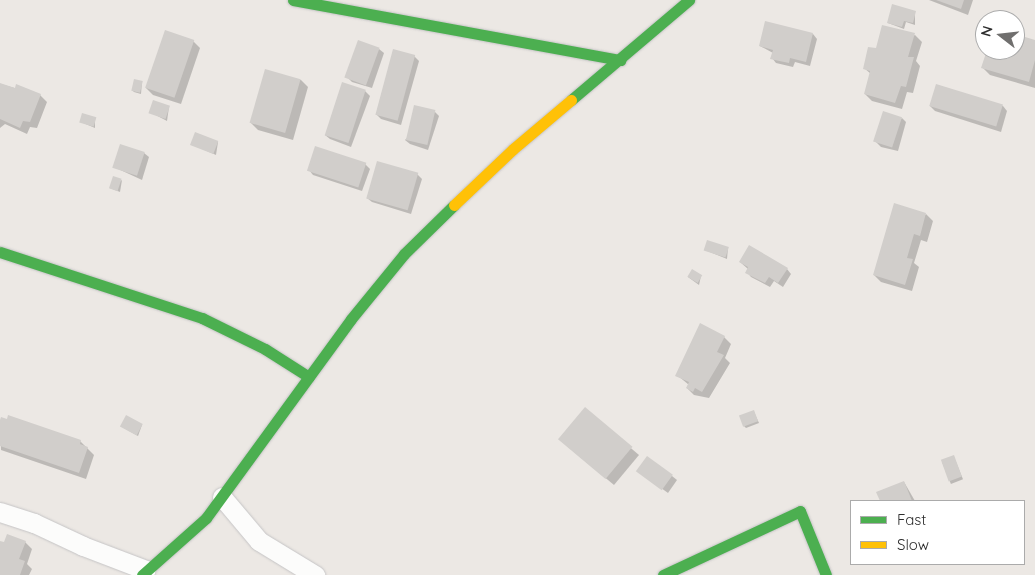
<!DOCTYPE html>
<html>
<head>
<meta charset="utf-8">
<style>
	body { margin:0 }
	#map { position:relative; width:1035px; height:575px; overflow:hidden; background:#ece8e4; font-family:Quicksand,sans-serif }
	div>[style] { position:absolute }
	.shadow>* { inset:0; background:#0003; transform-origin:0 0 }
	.building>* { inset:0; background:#d1cecb; transform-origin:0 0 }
	.roads { filter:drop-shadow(0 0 1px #c5c4c5) drop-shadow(0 0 1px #c5c4c5) }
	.street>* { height:19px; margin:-9.5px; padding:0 9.5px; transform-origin:9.5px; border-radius:9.5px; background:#fcfcfb }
	.fast>* { height:11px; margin:-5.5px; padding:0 5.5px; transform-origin:5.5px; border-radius:5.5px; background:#4caf50 }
	.slow>* { height:11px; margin:-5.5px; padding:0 5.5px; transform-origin:5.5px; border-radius:5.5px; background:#ffc107 }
	span { translate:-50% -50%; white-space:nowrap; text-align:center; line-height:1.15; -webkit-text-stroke:4px #fff; paint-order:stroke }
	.legend { position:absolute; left:850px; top:500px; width:175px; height:65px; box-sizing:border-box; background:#fff; border:1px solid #ababab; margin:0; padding:6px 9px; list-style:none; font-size:15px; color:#2e2e2e }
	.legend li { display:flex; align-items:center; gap:10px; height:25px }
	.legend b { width:25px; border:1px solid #ababab }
	.north { position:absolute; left:975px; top:10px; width:50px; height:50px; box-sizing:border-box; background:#fff; border:1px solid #ababab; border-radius:50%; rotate:286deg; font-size:14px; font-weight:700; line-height:20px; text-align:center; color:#2e2e2e }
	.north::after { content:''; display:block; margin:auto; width:18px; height:22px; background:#706f6e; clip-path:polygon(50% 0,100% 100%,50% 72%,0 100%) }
</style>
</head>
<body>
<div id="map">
	<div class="shadow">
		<div style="clip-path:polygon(929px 0,973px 0,968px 15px)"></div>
		<div style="clip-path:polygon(915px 12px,915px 25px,906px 22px,904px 29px,888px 23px)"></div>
		<div style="clip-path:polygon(813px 34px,817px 39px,810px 66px,795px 62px,793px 67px,776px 63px,772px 58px,773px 53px,760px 46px)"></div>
		<div style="clip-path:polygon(915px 35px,922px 42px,916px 61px,920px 66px,913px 93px,907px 92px,902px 109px,872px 101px,865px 94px,871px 74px,864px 68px,877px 49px)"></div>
		<div style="clip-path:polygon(1015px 35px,1035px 41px,1035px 88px,990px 75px,983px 68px,988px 50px,1015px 50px)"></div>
		<div style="clip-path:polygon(193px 41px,200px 48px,181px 104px,153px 95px,146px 88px)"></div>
		<div style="clip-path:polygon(379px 49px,384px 53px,372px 88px,352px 82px,347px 77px)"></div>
		<div style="clip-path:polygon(414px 56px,419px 61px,401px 125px,381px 119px,376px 114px)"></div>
		<div style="clip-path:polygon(266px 71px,301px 80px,308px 87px,293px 140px,258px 130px,251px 123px)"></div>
		<div style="clip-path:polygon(142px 82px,141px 94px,134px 92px,132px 90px)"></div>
		<div style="clip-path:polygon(0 84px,40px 95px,47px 102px,37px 128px,30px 127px,27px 134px,5px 124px,0 128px)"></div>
		<div style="clip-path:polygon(937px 85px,1003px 106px,1007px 111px,1001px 132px,935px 111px,930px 106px)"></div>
		<div style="clip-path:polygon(365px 91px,370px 96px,351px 147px,330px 139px,325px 135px)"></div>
		<div style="clip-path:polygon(169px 107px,167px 121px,150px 112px)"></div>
		<div style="clip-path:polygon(434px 111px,439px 116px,428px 150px,410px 144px,405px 140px)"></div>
		<div style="clip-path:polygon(95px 118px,95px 128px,81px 122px)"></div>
		<div style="clip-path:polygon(902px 118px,906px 122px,898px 151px,881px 147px,876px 142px)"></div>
		<div style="clip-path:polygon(218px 142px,216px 155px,191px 144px)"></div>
		<div style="clip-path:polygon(144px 153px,149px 157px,142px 180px,114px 167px)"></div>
		<div style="clip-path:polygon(365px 164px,370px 169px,362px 191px,313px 175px,309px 170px)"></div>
		<div style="clip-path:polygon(417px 174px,422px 179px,411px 214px,372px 202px,367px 198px)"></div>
		<div style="clip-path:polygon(122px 180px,120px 192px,110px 188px)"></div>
		<div style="clip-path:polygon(926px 214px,933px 221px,927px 242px,921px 240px,914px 263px,919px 267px,912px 291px,881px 282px,874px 275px)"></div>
		<div style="clip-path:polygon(728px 248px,727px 259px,705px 250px)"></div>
		<div style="clip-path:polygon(740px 262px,787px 269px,791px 274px,783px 287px,774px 281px,770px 287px,751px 277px,747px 272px,748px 269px)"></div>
		<div style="clip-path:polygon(701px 276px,699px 285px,688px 277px)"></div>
		<div style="clip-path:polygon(724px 337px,731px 344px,725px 358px,730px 363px,709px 398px,694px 395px,687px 388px,689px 385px,677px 375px)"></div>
		<div style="clip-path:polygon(585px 409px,639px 455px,614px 485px,567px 446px)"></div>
		<div style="clip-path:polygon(754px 412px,759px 423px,746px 428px,744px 426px)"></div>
		<div style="clip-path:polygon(0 424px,80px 441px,94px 455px,86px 479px,1px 450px)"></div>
		<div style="clip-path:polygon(142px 425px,138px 436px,124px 428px)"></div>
		<div style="left:954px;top:457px;width:24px;height:13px;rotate:68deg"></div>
		<div style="clip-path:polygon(643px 475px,672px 476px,677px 480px,668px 493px)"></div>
		<div style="clip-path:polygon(904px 482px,915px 501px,881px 501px,878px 492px)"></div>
		<div style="clip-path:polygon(0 542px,25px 542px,32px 549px,27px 564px,32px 569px,29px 575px,0 575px)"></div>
	</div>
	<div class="building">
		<div style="clip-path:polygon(936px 0,964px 0,961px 9px)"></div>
		<div style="clip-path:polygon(892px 4px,916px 11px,913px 23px,904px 21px,902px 27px,887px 23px)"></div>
		<div style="clip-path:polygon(765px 21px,813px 33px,806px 62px,790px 58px,789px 63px,770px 59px,773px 50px,759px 46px)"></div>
		<div style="clip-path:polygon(882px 25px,915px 33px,908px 57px,914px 57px,906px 87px,901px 86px,895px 103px,864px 94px,870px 71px,863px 69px,868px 47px,876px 48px)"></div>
		<div style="left:165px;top:30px;width:31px;height:61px;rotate:19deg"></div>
		<div style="clip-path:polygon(1015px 34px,1035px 40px,1035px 60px,1029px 82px,981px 68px,987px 50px,1015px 50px)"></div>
		<div style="left:358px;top:40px;width:23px;height:40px;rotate:20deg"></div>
		<div style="left:393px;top:49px;width:23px;height:68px;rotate:15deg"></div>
		<div style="left:265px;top:69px;width:37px;height:56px;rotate:16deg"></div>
		<div style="left:134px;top:79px;width:9px;height:12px;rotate:13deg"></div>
		<div style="left:342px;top:82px;width:25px;height:56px;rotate:18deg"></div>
		<div style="clip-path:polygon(0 83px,15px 88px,16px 84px,41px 94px,30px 122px,23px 121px,20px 128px,0 119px)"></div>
		<div style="left:936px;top:84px;width:70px;height:23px;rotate:17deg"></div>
		<div style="left:153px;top:100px;width:18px;height:14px;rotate:19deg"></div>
		<div style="left:414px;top:105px;width:22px;height:36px;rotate:13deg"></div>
		<div style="left:883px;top:111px;width:20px;height:32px;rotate:18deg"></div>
		<div style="left:82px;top:113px;width:15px;height:10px;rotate:16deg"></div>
		<div style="left:195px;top:132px;width:25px;height:14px;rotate:21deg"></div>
		<div style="left:120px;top:144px;width:26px;height:25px;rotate:18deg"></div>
		<div style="left:315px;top:146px;width:54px;height:26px;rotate:18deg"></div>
		<div style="left:377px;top:161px;width:43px;height:39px;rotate:16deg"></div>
		<div style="left:113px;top:176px;width:9px;height:13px;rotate:18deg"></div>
		<div style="clip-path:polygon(894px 203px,926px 213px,920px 236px,914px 234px,907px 258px,913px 259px,905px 285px,873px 275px)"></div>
		<div style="left:707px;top:240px;width:23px;height:11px;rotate:18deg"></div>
		<div style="clip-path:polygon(749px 245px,788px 268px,778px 283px,769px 277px,765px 283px,745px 273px,748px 267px,739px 262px)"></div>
		<div style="left:692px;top:269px;width:12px;height:9px;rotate:31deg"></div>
		<div style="clip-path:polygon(700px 323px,725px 336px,717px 352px,724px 355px,702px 392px,695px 388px,693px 392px,686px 388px,689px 382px,675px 376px)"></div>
		<div style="left:585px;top:407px;width:62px;height:42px;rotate:40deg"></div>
		<div style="left:754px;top:410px;width:12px;height:16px;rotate:70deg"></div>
		<div style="clip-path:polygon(8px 415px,81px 440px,80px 444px,88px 447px,79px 473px,0 446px,0 420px,1px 417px,7px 419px)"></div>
		<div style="left:126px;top:415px;width:19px;height:13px;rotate:28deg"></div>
		<div style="left:954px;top:455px;width:23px;height:14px;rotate:70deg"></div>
		<div style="left:647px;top:456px;width:32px;height:19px;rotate:36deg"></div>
		<div style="clip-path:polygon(904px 481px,912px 501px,880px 501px,876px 492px)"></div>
		<div style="clip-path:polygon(7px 534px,26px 541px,19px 559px,25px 561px,20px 575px,0 575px,0 541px,4px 542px)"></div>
	</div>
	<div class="roads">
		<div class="street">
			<div style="left:222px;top:497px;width:57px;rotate:49.9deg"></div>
			<div style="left:259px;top:541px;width:66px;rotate:31.3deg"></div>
			<div style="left:0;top:512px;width:36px;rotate:18deg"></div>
			<div style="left:34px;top:523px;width:54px;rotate:25.1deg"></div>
			<div style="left:83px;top:546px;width:67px;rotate:20.9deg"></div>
		</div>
		<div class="fast">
			<div style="left:293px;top:0;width:333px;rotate:10.4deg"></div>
			<div style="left:571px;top:100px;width:155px;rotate:-40.3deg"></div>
			<div style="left:0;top:252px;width:213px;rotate:18.1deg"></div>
			<div style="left:202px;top:318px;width:70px;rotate:26.2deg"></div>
			<div style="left:265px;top:349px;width:52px;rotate:32.5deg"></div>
			<div style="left:142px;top:575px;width:86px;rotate:-41.7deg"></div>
			<div style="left:206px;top:518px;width:246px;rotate:-53.9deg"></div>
			<div style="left:351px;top:319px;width:84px;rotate:-50.8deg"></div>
			<div style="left:404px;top:254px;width:70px;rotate:-44.4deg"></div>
			<div style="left:663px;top:575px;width:151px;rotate:-25deg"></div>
			<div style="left:800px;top:511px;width:69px;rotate:67.9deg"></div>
		</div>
		<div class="slow">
			<div style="left:454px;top:205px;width:81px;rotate:-43.5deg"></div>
			<div style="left:513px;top:149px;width:76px;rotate:-40.2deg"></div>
		</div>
	</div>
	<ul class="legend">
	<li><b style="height:6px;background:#4caf50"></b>Fast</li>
	<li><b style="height:6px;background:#ffc107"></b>Slow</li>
	</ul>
	<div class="north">N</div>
</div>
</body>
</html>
